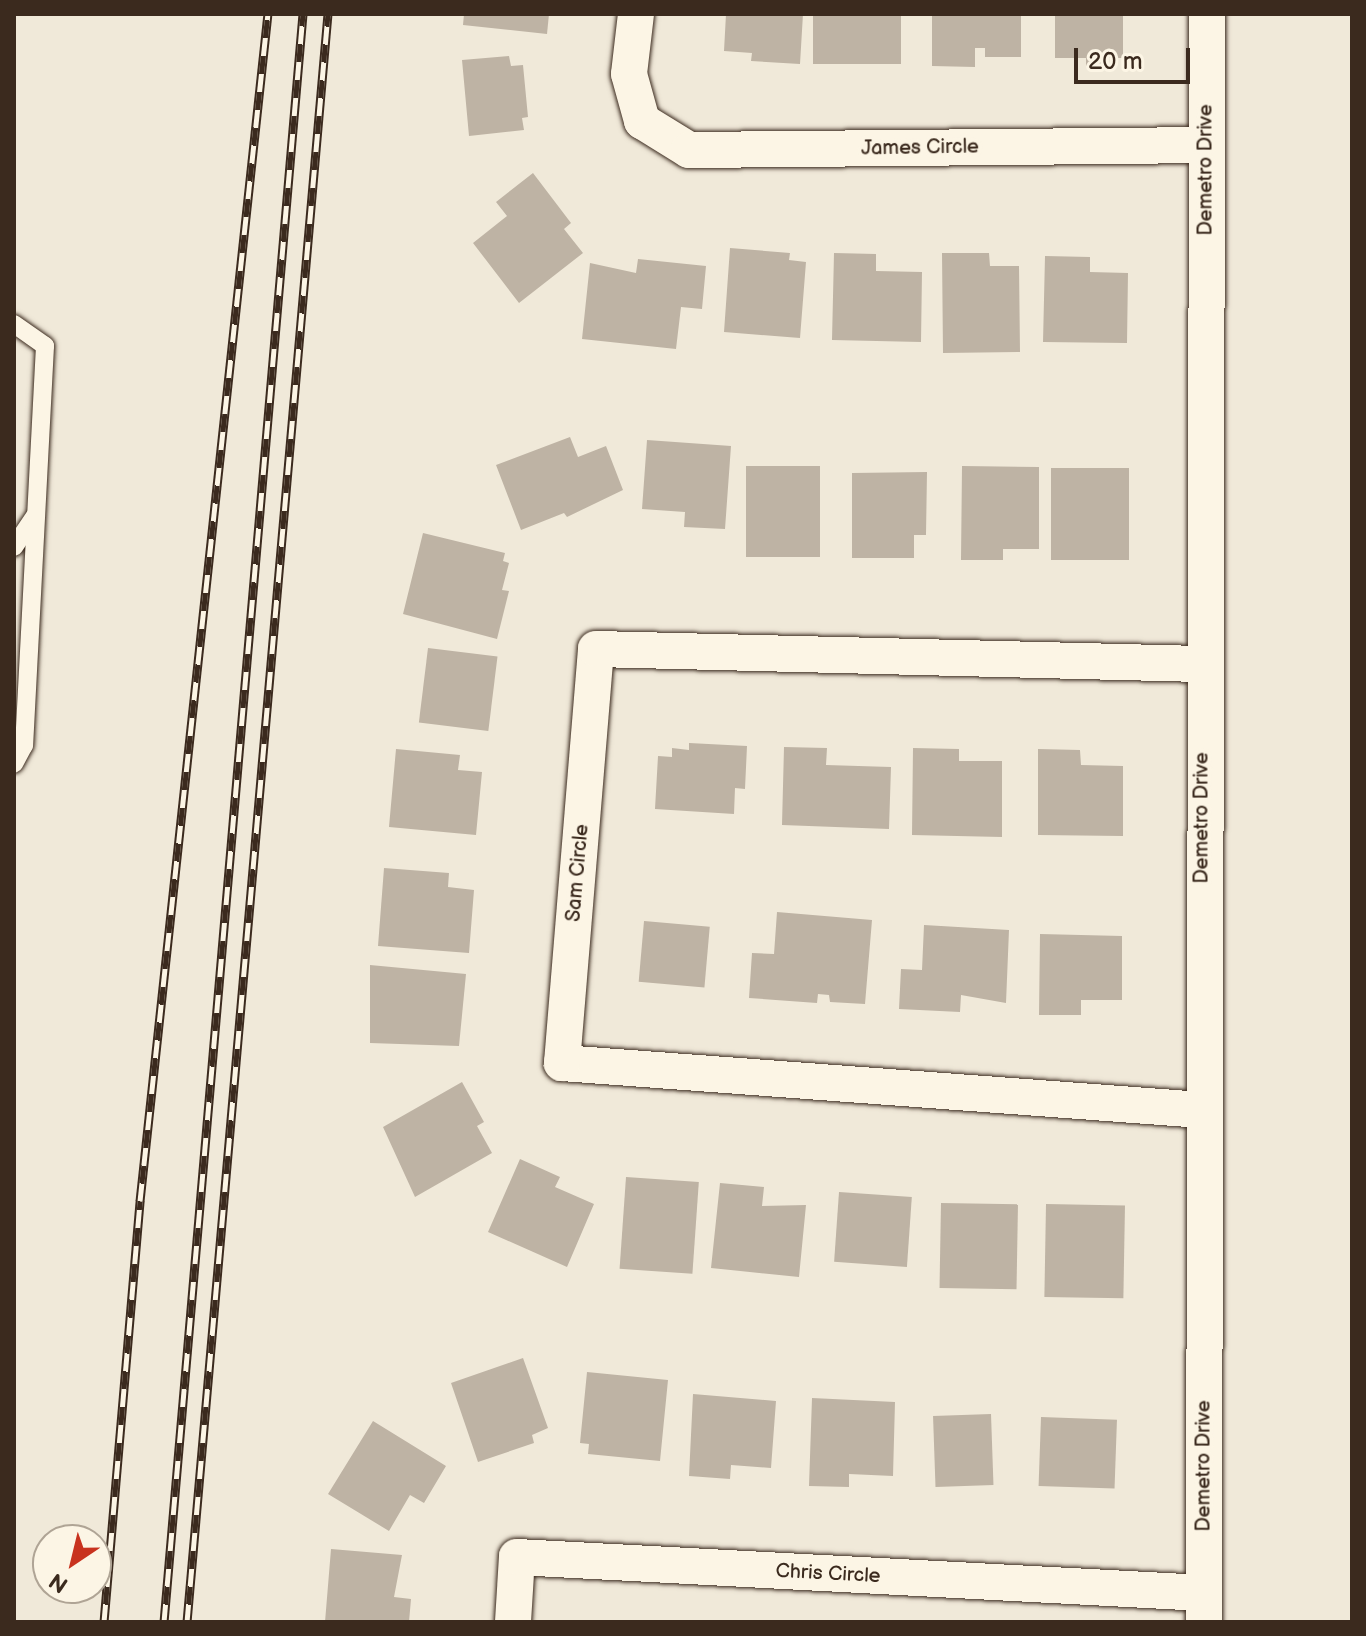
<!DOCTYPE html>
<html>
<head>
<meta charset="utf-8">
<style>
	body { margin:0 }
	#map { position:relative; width:1366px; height:1636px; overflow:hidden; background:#f0e9d9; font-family:"Balsamiq Sans",sans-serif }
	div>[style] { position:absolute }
	.building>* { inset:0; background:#beb3a4; transform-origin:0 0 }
	.roads { filter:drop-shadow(0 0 2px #3b2a1e) drop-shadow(0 0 2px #3b2a1e) }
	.service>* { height:18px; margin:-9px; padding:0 9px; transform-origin:9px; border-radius:9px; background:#fcf5e5 }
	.minor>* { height:36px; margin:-18px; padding:0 18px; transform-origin:18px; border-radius:18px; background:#fcf5e5 }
	.rail>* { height:9px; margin-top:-4.5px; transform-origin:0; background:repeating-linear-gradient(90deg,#fcf5e5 0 18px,#3b2a1e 0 36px); box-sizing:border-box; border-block:2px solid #3b2a1e }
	span { translate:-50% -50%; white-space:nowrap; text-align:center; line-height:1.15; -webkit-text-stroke:8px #fcf5e5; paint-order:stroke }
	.street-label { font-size:20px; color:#3b2a1e }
	.frame { position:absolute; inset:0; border:16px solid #3b2a1e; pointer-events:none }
	.north { position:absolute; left:32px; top:1524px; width:80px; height:80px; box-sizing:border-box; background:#fcf5e5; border:2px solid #afa495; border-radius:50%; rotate:215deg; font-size:22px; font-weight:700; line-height:32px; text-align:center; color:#3b2a1e }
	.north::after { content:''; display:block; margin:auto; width:28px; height:36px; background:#c8321e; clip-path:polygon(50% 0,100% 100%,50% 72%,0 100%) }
	.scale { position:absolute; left:1074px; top:48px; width:116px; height:36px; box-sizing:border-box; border:4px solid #3b2a1e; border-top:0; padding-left:10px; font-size:24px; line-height:28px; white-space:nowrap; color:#3b2a1e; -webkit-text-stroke:6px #fcf5e5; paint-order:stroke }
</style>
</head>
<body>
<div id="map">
	<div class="building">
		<div style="clip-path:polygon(464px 14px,549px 14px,547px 34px,463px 25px)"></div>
		<div style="clip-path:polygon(726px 14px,803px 14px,800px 64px,751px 61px,752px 53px,724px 51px)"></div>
		<div style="left:813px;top:14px;width:88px;height:50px"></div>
		<div style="clip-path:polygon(932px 14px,1021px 14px,1021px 57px,985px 57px,985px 48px,975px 48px,975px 67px,932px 66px)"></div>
		<div style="clip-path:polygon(1055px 14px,1123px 14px,1123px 58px,1106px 58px,1107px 66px,1086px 66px,1086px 58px,1055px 58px)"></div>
		<div style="clip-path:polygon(509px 56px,511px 66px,523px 65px,528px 117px,522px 118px,524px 130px,469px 136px,462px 60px)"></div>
		<div style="clip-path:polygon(533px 173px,571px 223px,564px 229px,583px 253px,519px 303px,473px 243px,507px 216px,496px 202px)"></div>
		<div style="clip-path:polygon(730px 248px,790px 253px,789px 260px,806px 262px,800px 338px,724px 332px)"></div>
		<div style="clip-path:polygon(834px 253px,876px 254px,876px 271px,922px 272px,921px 342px,832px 340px)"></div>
		<div style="clip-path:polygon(942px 253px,989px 253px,990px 266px,1019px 266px,1020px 352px,943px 353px)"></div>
		<div style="clip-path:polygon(1045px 256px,1090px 257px,1090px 272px,1128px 273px,1127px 343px,1043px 342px)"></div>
		<div style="clip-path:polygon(638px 259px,706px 266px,702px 309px,681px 307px,676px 349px,582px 339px,590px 263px,636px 273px)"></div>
		<div style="clip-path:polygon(570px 437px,578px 457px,606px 446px,623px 490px,567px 517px,564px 513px,521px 530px,496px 465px)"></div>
		<div style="clip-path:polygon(647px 440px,731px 446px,725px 529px,684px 527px,685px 512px,642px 509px)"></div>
		<div style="left:746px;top:466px;width:74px;height:91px"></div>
		<div style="clip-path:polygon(962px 466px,1039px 467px,1039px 549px,1003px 549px,1003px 560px,961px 560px)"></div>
		<div style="left:1051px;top:468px;width:78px;height:92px"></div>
		<div style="clip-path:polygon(927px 472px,926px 535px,914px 535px,914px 558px,852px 558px,852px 473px)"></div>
		<div style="clip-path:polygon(423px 533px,505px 553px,503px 561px,509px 563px,502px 590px,509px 591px,497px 639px,403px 614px)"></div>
		<div style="left:428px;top:648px;width:70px;height:75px;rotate:7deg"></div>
		<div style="clip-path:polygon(689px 743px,747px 746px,745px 789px,735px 788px,734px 814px,655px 809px,658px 756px,672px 757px,672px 748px,689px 750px)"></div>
		<div style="clip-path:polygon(784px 747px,827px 748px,826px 765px,891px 767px,889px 829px,782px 825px)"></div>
		<div style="clip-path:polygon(913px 748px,959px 749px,959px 761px,1002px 761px,1002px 837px,912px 835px)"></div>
		<div style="clip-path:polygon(396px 749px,460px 755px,458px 770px,482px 772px,476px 835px,389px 827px)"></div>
		<div style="clip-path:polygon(1038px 749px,1080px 750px,1081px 765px,1123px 766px,1123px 836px,1038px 835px)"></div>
		<div style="clip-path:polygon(384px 868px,449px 873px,448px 887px,474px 890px,469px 953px,378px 946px)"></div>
		<div style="clip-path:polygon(777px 912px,872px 920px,865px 1004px,830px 1002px,829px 995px,818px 994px,817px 1003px,749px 998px,752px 953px,774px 954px)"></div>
		<div style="left:644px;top:921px;width:66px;height:61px;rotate:5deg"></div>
		<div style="clip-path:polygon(924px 925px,1009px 930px,1006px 1003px,961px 995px,960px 1012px,899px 1009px,901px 969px,922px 970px)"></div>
		<div style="clip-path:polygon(1040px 934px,1122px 936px,1122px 1000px,1081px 1000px,1081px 1015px,1039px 1015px)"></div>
		<div style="clip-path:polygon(370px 965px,466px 974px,459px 1046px,370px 1043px)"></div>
		<div style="clip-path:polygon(462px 1082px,484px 1122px,477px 1126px,492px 1153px,415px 1197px,383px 1127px)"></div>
		<div style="clip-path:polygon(520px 1159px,560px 1177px,555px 1187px,594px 1204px,567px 1267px,488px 1232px)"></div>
		<div style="left:626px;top:1177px;width:73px;height:92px;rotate:4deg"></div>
		<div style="clip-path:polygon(720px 1183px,764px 1187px,762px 1206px,806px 1205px,799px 1277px,711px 1268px)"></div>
		<div style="left:839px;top:1192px;width:73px;height:70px;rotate:4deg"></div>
		<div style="left:941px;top:1203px;width:77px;height:85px;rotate:1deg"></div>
		<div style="left:1046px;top:1204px;width:79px;height:93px;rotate:1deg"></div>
		<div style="clip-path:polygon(523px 1358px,548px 1428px,532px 1435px,534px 1443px,478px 1462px,451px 1383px)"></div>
		<div style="clip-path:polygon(587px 1372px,668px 1380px,660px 1461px,588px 1454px,589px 1444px,580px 1443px)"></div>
		<div style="clip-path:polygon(693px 1394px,776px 1401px,771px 1468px,731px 1465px,730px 1479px,689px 1476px)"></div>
		<div style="clip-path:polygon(812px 1398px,895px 1402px,893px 1476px,849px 1474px,849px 1487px,809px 1486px)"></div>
		<div style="left:991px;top:1414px;width:71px;height:58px;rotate:88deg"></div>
		<div style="left:1041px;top:1417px;width:76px;height:69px;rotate:2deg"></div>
		<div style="clip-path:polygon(373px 1421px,446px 1466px,424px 1503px,410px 1495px,389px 1531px,328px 1494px)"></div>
		<div style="clip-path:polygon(331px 1549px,402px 1555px,394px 1597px,411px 1599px,409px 1622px,325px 1622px)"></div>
	</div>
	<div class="roads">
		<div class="service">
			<div style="left:14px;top:324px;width:38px;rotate:35deg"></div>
			<div style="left:45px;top:346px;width:400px;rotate:93deg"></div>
			<div style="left:24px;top:745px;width:21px;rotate:118deg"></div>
			<div style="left:14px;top:547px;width:37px;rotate:-56deg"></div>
		</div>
		<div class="minor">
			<div style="left:636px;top:14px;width:60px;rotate:96.7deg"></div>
			<div style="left:629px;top:74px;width:49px;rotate:74.5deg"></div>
			<div style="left:642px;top:121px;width:55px;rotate:31.7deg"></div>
			<div style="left:689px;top:150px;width:518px;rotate:-0.55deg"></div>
			<div style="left:1202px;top:1110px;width:642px;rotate:-175.8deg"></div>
			<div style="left:562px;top:1063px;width:415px;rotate:-85.3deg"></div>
			<div style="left:596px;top:649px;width:606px;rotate:1.42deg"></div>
			<div style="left:513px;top:1622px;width:65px;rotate:-86.5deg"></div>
			<div style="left:517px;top:1557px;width:688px;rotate:3deg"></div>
			<div style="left:1204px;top:1622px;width:1608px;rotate:-89.89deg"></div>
		</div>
	</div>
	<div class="rail">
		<div style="left:104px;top:1622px;width:423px;rotate:-85.1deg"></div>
		<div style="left:140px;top:1201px;width:1194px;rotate:-83.85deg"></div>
		<div style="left:164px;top:1622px;width:1614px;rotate:-85.06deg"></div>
		<div style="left:187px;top:1622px;width:1614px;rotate:-84.99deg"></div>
	</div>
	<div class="street-label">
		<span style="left:920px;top:148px;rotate:-1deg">James Circle</span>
		<span style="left:1206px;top:170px;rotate:-90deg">Demetro Drive</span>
		<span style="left:1202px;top:818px;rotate:-90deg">Demetro Drive</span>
		<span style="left:578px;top:873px;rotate:-85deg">Sam Circle</span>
		<span style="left:1204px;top:1466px;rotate:-90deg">Demetro Drive</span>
		<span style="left:828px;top:1574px;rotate:3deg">Chris Circle</span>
	</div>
	<div class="frame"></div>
	<div class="north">N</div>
	<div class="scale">20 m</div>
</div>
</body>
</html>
